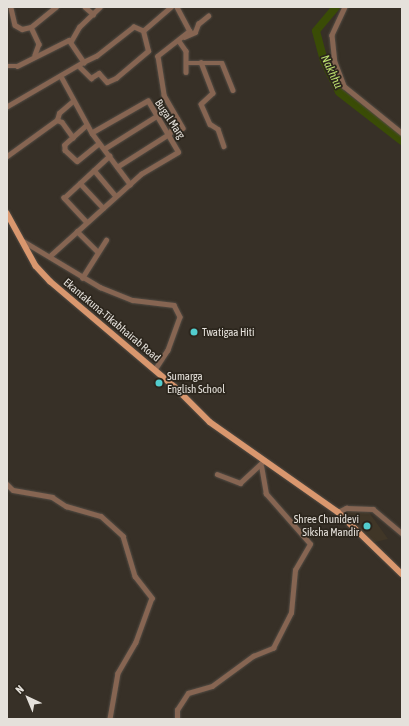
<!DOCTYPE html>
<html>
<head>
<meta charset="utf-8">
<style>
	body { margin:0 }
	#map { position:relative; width:409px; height:726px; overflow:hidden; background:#373027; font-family:"Asap Condensed",sans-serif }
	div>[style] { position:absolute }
	.built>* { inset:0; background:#403627 }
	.river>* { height:8px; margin:-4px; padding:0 4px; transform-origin:4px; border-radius:4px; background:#3a4c06 }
	.roads { filter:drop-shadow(0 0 1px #534c44) drop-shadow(0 0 1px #534c44) }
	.minor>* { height:4.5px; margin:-2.25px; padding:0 2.25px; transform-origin:2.25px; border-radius:2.25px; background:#866552 }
	.major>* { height:5.5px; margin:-2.75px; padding:0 2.75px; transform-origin:2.75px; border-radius:2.75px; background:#d9976e }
	.dots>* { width:11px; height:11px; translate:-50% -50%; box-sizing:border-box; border:2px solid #2c261d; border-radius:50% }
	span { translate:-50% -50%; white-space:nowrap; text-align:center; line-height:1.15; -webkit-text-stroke:3.5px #2c261d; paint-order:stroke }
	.street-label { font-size:11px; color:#e5e1db }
	.poi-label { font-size:11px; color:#e5e1db }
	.left { translate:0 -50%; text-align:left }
	.right { translate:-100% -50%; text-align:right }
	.water-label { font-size:12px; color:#badd6d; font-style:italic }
	.frame { position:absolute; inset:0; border:8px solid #e5e1db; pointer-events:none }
	.north { position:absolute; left:8px; top:678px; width:40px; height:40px; -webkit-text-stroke:3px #2c261d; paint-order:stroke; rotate:316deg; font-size:11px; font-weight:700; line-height:16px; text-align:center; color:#e5e1db }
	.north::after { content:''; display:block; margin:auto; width:14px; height:18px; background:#e5e1db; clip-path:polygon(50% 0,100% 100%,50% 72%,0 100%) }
</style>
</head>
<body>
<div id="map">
	<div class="built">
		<div style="clip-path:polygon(341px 511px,368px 511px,388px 539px,371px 543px)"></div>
	</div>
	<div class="river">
		<div style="left:336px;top:7px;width:31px;rotate:130deg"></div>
		<div style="left:316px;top:31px;width:31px;rotate:75deg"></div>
		<div style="left:324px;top:61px;width:34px;rotate:64deg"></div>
		<div style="left:339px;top:92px;width:80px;rotate:37.9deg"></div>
	</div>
	<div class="roads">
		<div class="minor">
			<div style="left:85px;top:7px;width:11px;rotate:41deg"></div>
			<div style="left:177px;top:7px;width:27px;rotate:62deg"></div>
			<div style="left:190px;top:31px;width:41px;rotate:142deg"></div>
			<div style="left:158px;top:56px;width:39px;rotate:81deg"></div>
			<div style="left:164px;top:95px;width:38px;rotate:60deg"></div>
			<div style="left:345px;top:7px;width:31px;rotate:115deg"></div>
			<div style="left:332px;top:35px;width:27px;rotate:84deg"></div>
			<div style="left:335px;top:62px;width:26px;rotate:69deg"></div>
			<div style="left:344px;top:86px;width:75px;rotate:39deg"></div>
			<div style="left:11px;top:8px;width:17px;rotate:77deg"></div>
			<div style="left:15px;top:25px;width:8px;rotate:30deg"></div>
			<div style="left:22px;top:29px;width:9px;rotate:-13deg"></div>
			<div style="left:31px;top:27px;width:32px;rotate:-39deg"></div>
			<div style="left:31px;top:27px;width:19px;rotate:65deg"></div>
			<div style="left:39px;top:44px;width:12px;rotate:110deg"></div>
			<div style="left:143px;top:31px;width:37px;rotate:-41deg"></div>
			<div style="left:184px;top:37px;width:12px;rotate:-24deg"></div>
			<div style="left:195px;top:32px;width:9px;rotate:-69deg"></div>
			<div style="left:198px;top:24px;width:13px;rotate:-39deg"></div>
			<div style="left:71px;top:41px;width:16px;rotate:-60deg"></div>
			<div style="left:79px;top:27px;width:29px;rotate:-44deg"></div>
			<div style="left:179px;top:41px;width:12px;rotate:55deg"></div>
			<div style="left:186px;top:51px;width:21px;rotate:90deg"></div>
			<div style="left:201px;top:62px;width:33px;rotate:69deg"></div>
			<div style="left:213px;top:93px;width:16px;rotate:137deg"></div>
			<div style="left:201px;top:104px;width:22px;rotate:66deg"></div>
			<div style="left:210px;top:124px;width:9px;rotate:32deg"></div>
			<div style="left:218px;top:129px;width:18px;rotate:71deg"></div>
			<div style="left:187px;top:63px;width:35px"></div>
			<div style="left:222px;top:63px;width:29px;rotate:68deg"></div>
			<div style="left:7px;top:66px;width:10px"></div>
			<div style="left:17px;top:66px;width:58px;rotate:-26.6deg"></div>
			<div style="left:69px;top:40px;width:27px;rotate:56deg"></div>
			<div style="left:84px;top:62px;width:89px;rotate:149.7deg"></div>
			<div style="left:80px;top:67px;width:16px;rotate:45deg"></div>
			<div style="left:91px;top:78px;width:9px;rotate:-32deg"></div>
			<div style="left:99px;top:73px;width:12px;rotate:48deg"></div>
			<div style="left:107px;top:82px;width:10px;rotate:-24deg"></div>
			<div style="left:116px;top:78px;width:42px;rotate:-40.2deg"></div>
			<div style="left:148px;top:51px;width:21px;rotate:-104deg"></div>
			<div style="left:143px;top:31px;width:10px;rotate:-156deg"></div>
			<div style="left:134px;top:27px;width:47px;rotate:141.9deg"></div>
			<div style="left:97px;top:56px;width:14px;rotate:155deg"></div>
			<div style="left:62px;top:78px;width:63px;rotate:61.4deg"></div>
			<div style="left:92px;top:133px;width:64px;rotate:53.3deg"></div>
			<div style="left:57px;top:120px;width:7px;rotate:-74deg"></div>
			<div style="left:59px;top:113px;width:18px;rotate:-41deg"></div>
			<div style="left:87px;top:125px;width:30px;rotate:138deg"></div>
			<div style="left:65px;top:145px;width:5px;rotate:90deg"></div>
			<div style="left:65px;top:150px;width:16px;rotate:43deg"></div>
			<div style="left:77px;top:161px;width:28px;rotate:-39deg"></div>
			<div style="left:104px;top:149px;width:64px;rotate:-32.2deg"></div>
			<div style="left:7px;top:156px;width:62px;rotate:-35.8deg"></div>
			<div style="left:57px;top:120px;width:5px;rotate:22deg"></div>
			<div style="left:62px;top:122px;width:19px;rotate:54deg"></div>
			<div style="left:117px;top:167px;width:62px;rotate:-32.4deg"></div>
			<div style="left:169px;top:134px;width:17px;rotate:-62deg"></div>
			<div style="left:94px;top:170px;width:34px;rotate:50deg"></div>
			<div style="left:80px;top:183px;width:34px;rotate:47deg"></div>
			<div style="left:86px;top:222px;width:33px;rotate:-133deg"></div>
			<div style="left:64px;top:198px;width:62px;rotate:-43deg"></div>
			<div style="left:77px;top:231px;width:28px;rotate:45deg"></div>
			<div style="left:23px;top:241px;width:90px;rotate:30.9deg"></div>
			<div style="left:100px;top:287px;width:35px;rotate:22deg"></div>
			<div style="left:133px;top:300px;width:41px;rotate:7deg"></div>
			<div style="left:174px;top:305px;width:13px;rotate:63deg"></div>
			<div style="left:180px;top:317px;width:35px;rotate:110deg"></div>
			<div style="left:168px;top:350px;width:24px;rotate:123deg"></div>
			<div style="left:51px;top:255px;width:121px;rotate:-42deg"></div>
			<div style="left:141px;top:174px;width:43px;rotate:-30.7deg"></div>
			<div style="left:178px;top:152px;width:59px;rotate:-120.5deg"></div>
			<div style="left:148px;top:101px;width:64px;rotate:150.3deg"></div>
			<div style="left:82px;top:278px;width:45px;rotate:-57.7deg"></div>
			<div style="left:217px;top:474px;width:25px;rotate:21deg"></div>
			<div style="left:240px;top:483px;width:33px;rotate:-43deg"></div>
			<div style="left:7px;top:484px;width:8px;rotate:45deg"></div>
			<div style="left:13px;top:490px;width:40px;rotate:10deg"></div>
			<div style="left:52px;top:497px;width:17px;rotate:33deg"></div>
			<div style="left:66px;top:506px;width:36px;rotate:16deg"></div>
			<div style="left:101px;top:516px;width:30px;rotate:42deg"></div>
			<div style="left:123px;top:536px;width:42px;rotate:73.3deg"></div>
			<div style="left:135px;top:576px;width:28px;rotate:52deg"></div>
			<div style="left:152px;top:598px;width:47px;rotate:110deg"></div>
			<div style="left:136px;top:642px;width:36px;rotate:120deg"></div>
			<div style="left:118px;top:673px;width:47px;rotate:99.9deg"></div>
			<div style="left:338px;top:512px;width:9px;rotate:-27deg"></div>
			<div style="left:346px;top:508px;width:27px;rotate:2deg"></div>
			<div style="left:373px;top:509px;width:38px;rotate:40deg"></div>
			<div style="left:177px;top:719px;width:9px;rotate:-90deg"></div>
			<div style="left:177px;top:710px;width:20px;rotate:-57deg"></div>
			<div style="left:188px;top:693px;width:25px;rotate:-16deg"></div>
			<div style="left:212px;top:686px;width:51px;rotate:-36.2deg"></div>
			<div style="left:253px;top:656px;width:22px;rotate:-22deg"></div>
			<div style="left:273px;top:648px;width:39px;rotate:-63deg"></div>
			<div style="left:291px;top:613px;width:43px;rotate:-84.7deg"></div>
			<div style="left:295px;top:570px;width:30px;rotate:-60deg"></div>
			<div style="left:310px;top:544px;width:67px;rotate:-131.3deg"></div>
			<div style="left:266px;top:494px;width:27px;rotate:-100deg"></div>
		</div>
		<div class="major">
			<div style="left:7px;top:213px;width:60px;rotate:61.3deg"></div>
			<div style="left:36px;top:266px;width:21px;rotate:47deg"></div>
			<div style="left:50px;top:281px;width:164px;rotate:40.3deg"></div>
			<div style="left:175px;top:387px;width:49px;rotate:45deg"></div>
			<div style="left:210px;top:422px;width:156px;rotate:35.1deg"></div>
			<div style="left:338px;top:512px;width:89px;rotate:44.1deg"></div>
		</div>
	</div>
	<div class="dots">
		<div style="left:194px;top:332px;background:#52cdce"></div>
		<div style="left:159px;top:383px;background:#52cdce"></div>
		<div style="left:367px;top:526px;background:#52cdce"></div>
	</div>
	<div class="street-label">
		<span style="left:170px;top:119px;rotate:56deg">Bugal Marg</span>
		<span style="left:112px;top:320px;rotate:40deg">Ekantakuna-Tikabhairab Road</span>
	</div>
	<div class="poi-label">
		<span class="left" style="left:202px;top:332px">Twatigaa Hiti</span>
		<span class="left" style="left:167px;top:383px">Sumarga<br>English School</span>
		<span class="right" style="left:359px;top:526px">Shree Chunidevi<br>Siksha Mandir</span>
	</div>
	<div class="water-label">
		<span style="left:331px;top:72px;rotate:65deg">Nakhhu</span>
	</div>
	<div class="frame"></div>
	<div class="north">N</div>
</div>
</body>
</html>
